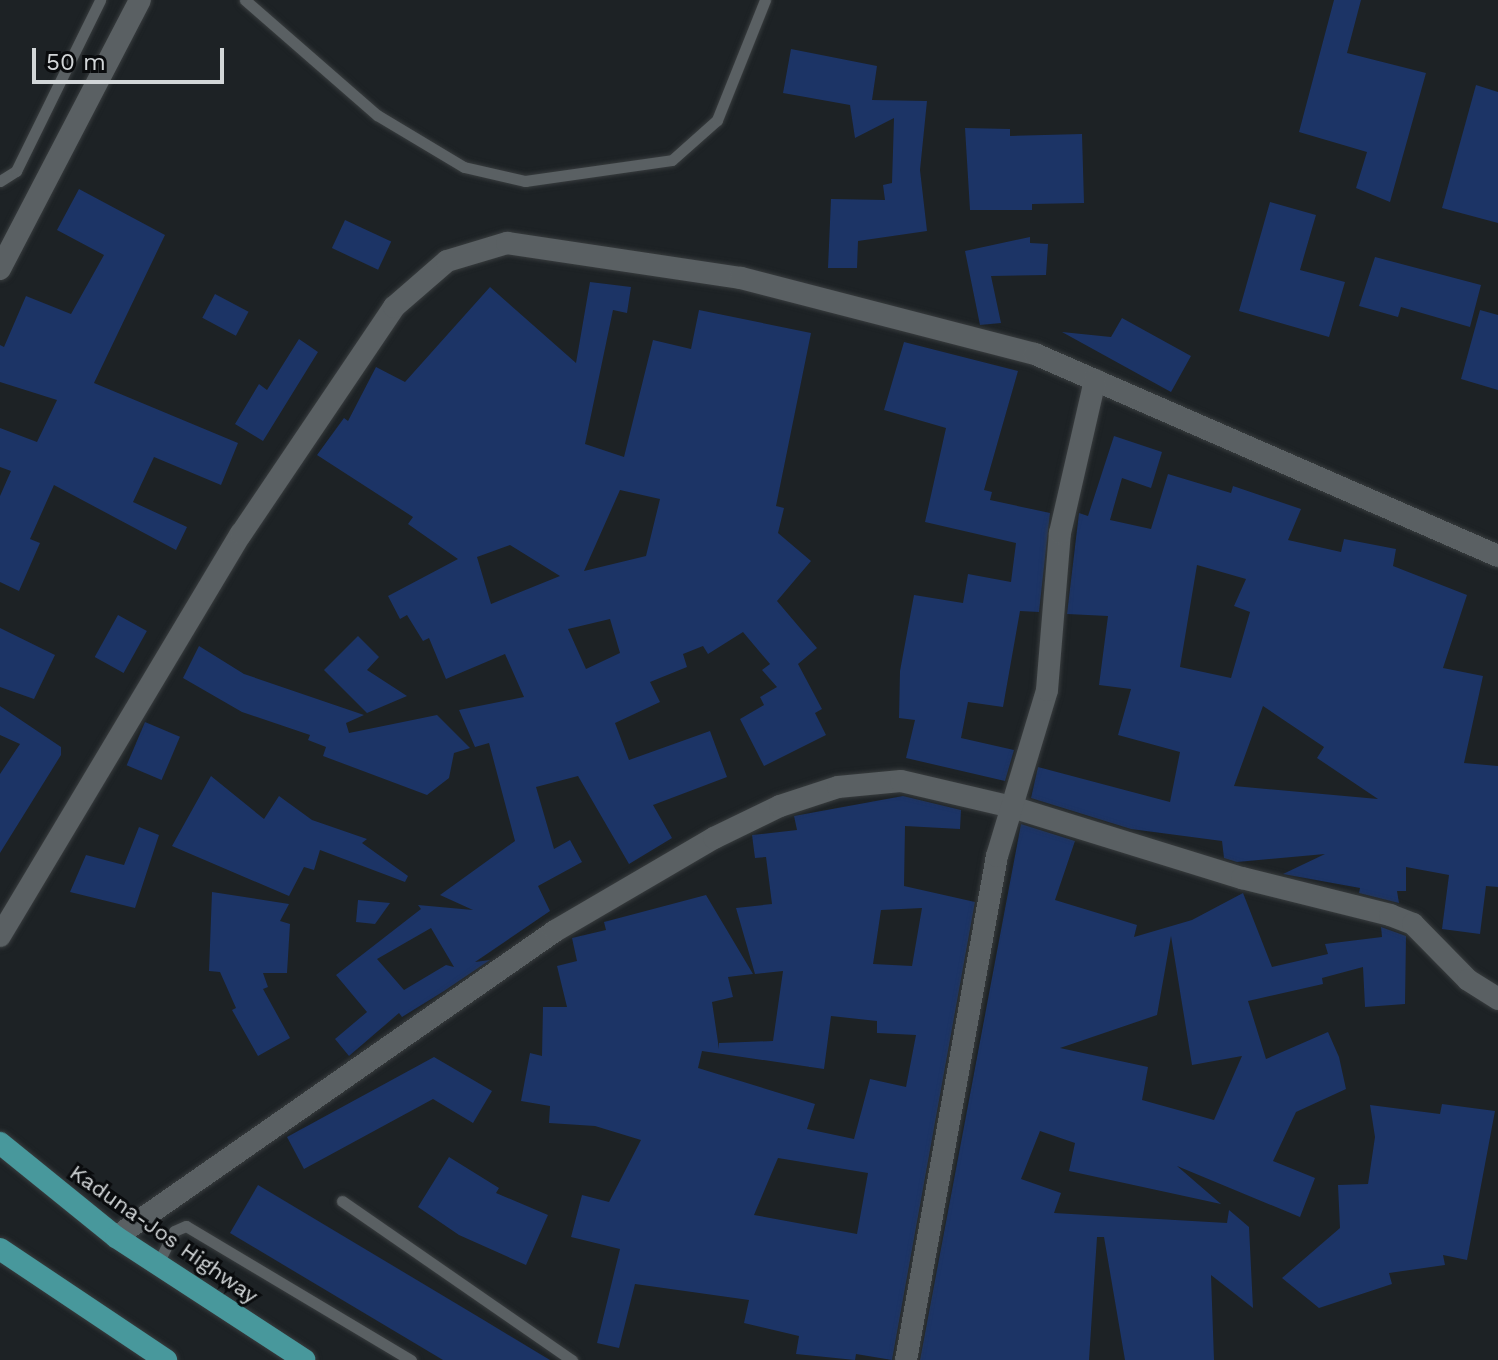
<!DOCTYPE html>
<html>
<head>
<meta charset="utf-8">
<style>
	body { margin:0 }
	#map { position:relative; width:1498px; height:1360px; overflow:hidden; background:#1d2225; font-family:"Work Sans",sans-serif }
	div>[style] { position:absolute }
	.building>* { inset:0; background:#1c3466; transform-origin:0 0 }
	.roads { filter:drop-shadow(0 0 2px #383c3e) drop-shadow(0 0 2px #383c3e) }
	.service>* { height:11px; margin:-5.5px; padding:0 5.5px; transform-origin:5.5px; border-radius:5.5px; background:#5a6063 }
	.minor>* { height:22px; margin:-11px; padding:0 11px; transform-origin:11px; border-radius:11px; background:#5a6063 }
	.trunk>* { height:22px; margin:-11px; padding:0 11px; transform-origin:11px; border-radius:11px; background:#48989c }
	span { translate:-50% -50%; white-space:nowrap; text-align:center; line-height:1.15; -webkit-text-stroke:6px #090b0d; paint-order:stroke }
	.street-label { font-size:22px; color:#d2d6d8 }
	.scale { position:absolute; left:32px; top:48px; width:192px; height:36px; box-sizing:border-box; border:4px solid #d2d6d8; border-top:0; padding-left:10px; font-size:24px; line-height:28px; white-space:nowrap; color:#d2d6d8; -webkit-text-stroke:6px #090b0d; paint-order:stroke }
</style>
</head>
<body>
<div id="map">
	<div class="building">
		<div style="clip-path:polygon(1334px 0,1361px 0,1347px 53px,1426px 73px,1390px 202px,1356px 188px,1367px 152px,1299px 132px)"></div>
		<div style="clip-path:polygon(791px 49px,877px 66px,872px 100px,927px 101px,920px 170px,927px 231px,858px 241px,857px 268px,828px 268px,831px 199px,885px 200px,883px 185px,892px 183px,894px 118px,855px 138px,850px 105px,783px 93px)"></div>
		<div style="clip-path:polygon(1476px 85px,1498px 92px,1498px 223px,1442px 208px)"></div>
		<div style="clip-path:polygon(965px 128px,1010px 129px,1010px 136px,1082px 134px,1084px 203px,1032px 204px,1032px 210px,970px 210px)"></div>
		<div style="clip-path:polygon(79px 189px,165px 235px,94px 383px,238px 443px,221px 485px,154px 457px,133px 502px,187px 527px,176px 550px,54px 485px,30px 539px,40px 543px,19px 591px,0 582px,0 496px,11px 471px,0 467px,0 428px,37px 442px,57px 400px,0 382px,0 345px,4px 347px,26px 296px,71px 314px,104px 255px,57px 230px)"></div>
		<div style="clip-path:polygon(1270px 202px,1316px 215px,1300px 270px,1345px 282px,1329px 337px,1239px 311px)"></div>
		<div style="left:345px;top:220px;width:51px;height:31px;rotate:25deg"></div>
		<div style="clip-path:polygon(1030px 237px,1030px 243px,1048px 244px,1046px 275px,991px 276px,1001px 323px,980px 325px,965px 251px)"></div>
		<div style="clip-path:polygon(1375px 257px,1481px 285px,1470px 327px,1401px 307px,1398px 317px,1359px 306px)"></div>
		<div style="clip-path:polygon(evenodd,590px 282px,631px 287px,627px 313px,613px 310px,585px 444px,624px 457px,653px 340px,691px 349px,699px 310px,811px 333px,776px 506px,784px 508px,778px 533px,811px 561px,777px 601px,817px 648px,798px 664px,822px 709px,815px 713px,826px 735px,764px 766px,740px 719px,764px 705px,760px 697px,777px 687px,762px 670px,770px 664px,743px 632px,708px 654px,703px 646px,683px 654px,687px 667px,650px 682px,660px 702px,615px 723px,629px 760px,710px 731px,727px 777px,653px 805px,672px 838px,629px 864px,578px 776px,536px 787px,554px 849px,570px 840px,582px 862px,538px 886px,550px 911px,475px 962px,490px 960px,444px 991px,402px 1017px,399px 1013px,349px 1056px,335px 1039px,367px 1012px,336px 975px,421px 909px,418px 905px,473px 910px,440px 895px,515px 841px,489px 743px,475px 747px,459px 710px,524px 697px,505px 654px,446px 679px,429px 638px,423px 641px,407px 615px,400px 619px,388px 596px,458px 559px,408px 524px,413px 517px,317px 455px,344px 418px,348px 421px,376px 367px,405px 382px,490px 287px,576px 363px,590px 282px,620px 490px,660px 499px,646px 556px,584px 571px,620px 490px,590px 282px,510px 545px,560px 576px,491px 604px,477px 557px,510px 545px,590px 282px,610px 619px,620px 653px,586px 669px,568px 629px,610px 619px,590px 282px,431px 928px,454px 967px,446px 965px,404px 990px,377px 959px,431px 928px)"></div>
		<div style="left:215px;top:294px;width:38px;height:27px;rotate:28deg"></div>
		<div style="clip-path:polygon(1480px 310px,1498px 315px,1498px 390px,1461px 379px)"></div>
		<div style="clip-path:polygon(1122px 318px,1191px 356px,1171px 392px,1062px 332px,1111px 337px)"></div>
		<div style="clip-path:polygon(299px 339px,318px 352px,263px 441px,235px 424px,259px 384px,267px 390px)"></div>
		<div style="clip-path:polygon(904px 342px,1018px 371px,984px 490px,992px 492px,990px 500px,1050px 513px,1039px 612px,1020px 611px,1003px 707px,968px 702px,961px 738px,1014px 750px,1005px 781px,906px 758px,915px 720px,899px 718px,900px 671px,914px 595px,963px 603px,968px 574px,1011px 582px,1016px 543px,925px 522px,946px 428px,884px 410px)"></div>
		<div style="clip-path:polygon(evenodd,1114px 436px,1162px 452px,1151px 488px,1122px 478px,1110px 520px,1151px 529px,1168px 474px,1231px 493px,1233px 486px,1301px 509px,1288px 540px,1341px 552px,1344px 539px,1396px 549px,1393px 566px,1467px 595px,1443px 668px,1483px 676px,1464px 763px,1498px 766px,1498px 887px,1486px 886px,1480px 934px,1442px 929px,1449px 875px,1406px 867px,1406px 891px,1397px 891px,1399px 903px,1359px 893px,1360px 888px,1283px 874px,1325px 854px,1237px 862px,1224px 858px,1222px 841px,1131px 829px,1031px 798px,1038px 767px,1170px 802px,1180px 752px,1118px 735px,1131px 689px,1099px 685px,1108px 616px,1067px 614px,1079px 513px,1088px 516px,1114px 436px,1197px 565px,1246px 579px,1234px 606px,1250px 612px,1231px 678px,1180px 667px,1197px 565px,1114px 436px,1263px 706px,1324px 747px,1317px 758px,1378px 799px,1234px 786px,1263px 706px)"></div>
		<div style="left:118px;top:615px;width:33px;height:48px;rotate:29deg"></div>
		<div style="clip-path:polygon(0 628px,55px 655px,34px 699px,0 687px)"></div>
		<div style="clip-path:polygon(358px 636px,379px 657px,367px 670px,407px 696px,367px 713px,324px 670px)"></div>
		<div style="clip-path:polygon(199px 646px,244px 674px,364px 715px,346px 723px,349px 733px,437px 715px,470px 748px,454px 753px,449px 778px,427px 795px,323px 756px,326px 747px,308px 740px,310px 735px,242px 712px,183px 678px)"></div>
		<div style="clip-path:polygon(0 706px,61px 747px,61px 755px,0 853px,0 774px,20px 744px,0 735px)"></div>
		<div style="left:145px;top:722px;width:38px;height:47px;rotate:23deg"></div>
		<div style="clip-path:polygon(211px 776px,264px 819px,279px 796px,312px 820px,367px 839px,362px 843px,408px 876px,405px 882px,320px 850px,314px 870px,304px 867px,289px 896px,172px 846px)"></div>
		<div style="clip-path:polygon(evenodd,903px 796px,961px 810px,960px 829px,905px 826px,904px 886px,975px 902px,892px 1360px,856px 1354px,855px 1360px,796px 1354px,799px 1336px,744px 1323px,749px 1300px,635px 1284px,619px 1348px,597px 1343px,620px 1249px,571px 1237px,582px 1195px,609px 1202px,641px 1140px,595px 1126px,549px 1123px,550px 1106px,521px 1101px,530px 1053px,542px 1056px,543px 1007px,567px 1007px,557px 966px,577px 961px,572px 938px,606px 930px,604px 922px,706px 895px,753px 974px,728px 977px,733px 997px,712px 1002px,719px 1049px,719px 1043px,773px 1041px,783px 971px,755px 974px,736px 908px,772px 904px,766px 857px,755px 858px,752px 835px,797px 830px,794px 816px,903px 796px,922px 908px,912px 966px,873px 964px,881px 910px,922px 908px,903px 796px,831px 1016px,877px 1021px,877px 1033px,916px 1035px,906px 1087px,870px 1079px,854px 1139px,807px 1129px,815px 1104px,698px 1068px,702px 1051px,824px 1069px,831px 1016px,903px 796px,778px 1158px,868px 1173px,857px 1234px,754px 1215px,778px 1158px)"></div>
		<div style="clip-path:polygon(evenodd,1021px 824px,1075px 841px,1055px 900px,1137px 925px,1134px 937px,1192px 920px,1243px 893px,1272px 967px,1328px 954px,1325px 944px,1382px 937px,1381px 927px,1406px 936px,1405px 1004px,1365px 1007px,1363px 967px,1322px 978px,1323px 984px,1248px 1001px,1266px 1059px,1328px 1032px,1339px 1057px,1346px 1089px,1296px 1112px,1273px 1161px,1315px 1178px,1300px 1217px,1177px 1166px,1221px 1204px,1069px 1171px,1075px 1143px,1040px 1131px,1021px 1179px,1061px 1193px,1054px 1213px,1227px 1223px,1229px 1210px,1249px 1227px,1253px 1308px,1211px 1275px,1214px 1360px,1125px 1360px,1104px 1237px,1097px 1237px,1089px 1360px,920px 1360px,1021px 824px,1171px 936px,1192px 1065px,1242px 1056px,1214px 1120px,1142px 1100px,1148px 1067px,1060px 1048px,1157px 1015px,1171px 936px)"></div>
		<div style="clip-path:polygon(139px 827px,159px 835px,135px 908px,70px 892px,86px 855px,124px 865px)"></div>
		<div style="clip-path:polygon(212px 892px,289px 904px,280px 921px,290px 924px,287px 973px,263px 973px,268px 987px,263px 989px,290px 1038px,258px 1056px,232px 1010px,236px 1008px,220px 972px,209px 971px)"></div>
		<div style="clip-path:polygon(358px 900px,390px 903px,375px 924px,356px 922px)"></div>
		<div style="clip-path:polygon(434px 1057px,492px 1091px,473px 1123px,433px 1099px,304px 1169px,287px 1137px)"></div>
		<div style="clip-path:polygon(1442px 1104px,1495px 1111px,1467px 1260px,1443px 1255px,1445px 1265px,1389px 1273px,1392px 1284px,1319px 1308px,1282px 1278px,1340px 1228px,1338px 1185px,1368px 1184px,1375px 1137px,1370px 1105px,1440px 1114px)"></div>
		<div style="clip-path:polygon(449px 1157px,499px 1188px,496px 1193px,548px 1215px,526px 1265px,459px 1235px,418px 1207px)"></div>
		<div style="clip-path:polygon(258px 1185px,482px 1319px,550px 1360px,443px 1360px,230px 1233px)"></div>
	</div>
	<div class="roads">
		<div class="service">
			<div style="left:245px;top:0;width:175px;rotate:41.1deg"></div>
			<div style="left:377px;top:115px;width:101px;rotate:30.9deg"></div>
			<div style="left:464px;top:167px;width:63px;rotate:12.9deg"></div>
			<div style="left:525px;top:181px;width:148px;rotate:-8.1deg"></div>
			<div style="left:672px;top:160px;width:60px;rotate:-41.6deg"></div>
			<div style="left:717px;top:120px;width:129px;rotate:-68.2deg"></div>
			<div style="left:0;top:181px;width:19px;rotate:-32deg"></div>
			<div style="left:16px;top:171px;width:191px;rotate:-63.8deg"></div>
			<div style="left:342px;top:1201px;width:280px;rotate:34.7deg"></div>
			<div style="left:157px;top:1265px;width:38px;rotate:-63deg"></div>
			<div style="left:174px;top:1231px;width:13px;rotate:-23deg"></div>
			<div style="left:186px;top:1226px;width:262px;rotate:30.8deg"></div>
		</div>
		<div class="minor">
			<div style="left:0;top:269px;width:303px;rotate:-62.5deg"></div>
			<div style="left:0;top:936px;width:469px;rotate:-59.1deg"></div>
			<div style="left:241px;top:534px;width:274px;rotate:-56deg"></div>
			<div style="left:394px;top:307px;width:70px;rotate:-41deg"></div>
			<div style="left:447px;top:261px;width:63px;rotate:-16.7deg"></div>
			<div style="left:507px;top:243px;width:237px;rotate:8.5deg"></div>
			<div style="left:741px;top:278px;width:304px;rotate:14.5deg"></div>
			<div style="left:1035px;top:354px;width:505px;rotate:23.57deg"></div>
			<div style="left:116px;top:1237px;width:535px;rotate:-34.88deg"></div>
			<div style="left:555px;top:931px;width:184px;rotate:-30.3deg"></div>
			<div style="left:714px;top:838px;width:73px;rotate:-25.9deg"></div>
			<div style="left:780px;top:806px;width:61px;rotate:-18.1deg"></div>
			<div style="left:838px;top:787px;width:63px;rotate:-5.4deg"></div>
			<div style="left:901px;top:781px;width:114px;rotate:13.2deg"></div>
			<div style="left:1012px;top:807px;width:241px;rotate:17.2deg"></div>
			<div style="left:1242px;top:878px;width:153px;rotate:14deg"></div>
			<div style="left:1390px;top:915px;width:25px;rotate:21deg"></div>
			<div style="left:1413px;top:924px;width:78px;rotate:45.5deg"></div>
			<div style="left:1468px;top:980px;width:36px;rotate:32deg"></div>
			<div style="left:906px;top:1360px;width:512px;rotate:-79.77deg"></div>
			<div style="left:997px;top:856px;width:173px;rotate:-73.2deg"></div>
			<div style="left:1047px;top:690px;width:158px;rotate:-85.3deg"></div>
			<div style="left:1060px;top:533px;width:157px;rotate:-77.1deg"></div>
		</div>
		<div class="trunk">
			<div style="left:0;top:1143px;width:149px;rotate:39deg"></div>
			<div style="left:116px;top:1237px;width:225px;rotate:33.1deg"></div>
			<div style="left:0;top:1249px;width:200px;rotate:33.8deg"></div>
		</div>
	</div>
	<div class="street-label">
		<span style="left:164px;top:1234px;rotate:35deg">Kaduna-Jos Highway</span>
	</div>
	<div class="scale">50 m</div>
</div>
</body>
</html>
